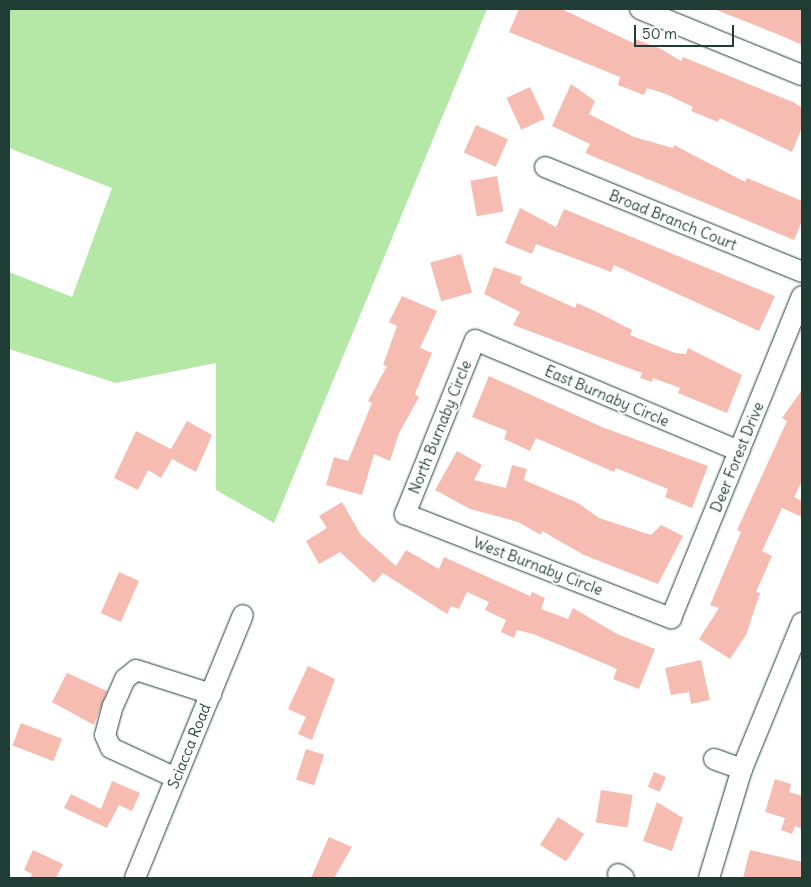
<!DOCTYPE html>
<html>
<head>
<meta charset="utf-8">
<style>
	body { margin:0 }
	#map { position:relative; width:811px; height:887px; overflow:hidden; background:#fff; font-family:Delius,sans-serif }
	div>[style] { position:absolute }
	.green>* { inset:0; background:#b5e7a7 }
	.building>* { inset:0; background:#f6bbb1; transform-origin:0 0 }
	.roads { filter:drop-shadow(0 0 1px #1f3d34) drop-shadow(0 0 1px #1f3d34) }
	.minor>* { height:20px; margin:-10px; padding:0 10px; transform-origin:10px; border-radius:10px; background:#fff }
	span { translate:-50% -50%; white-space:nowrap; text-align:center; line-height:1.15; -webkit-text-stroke:4px #fff; paint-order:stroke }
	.street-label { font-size:15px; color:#1f3d34 }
	.frame { position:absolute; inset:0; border:10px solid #1f3d34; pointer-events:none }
	.scale { position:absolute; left:634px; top:25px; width:100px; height:22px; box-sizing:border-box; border:2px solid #1f3d34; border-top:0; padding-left:6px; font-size:15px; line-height:18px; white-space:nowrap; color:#1f3d34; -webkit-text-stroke:4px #fff; paint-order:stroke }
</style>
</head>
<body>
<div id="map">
	<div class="green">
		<div style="clip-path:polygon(9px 9px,487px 9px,274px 523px,216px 490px,216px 363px,116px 383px,9px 349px,9px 272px,72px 297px,112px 188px,9px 148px)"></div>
	</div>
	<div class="building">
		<div style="clip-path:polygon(519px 9px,562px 9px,633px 43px,635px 39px,661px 49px,681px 61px,683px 57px,795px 103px,802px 108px,802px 127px,792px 152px,720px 118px,718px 122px,691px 111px,693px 107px,666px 94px,647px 88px,644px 95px,618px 85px,620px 77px,509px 32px)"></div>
		<div style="clip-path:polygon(714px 9px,802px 9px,802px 45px,782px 36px)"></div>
		<div style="clip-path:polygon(571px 84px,595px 101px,589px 114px,634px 137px,673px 148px,674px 145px,745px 182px,747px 178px,802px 201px,802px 221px,794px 240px,585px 153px,590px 144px,552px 126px)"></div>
		<div style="left:530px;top:87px;width:35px;height:26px;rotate:65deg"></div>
		<div style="left:476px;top:125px;width:35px;height:30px;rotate:24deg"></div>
		<div style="left:497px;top:176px;width:36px;height:27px;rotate:80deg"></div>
		<div style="clip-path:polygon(520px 208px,556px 227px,564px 209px,775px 296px,759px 331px,614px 265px,611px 272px,536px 244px,532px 254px,505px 243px)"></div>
		<div style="left:461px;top:254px;width:40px;height:32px;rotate:74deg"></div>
		<div style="clip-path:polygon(494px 267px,522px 277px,520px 283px,575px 308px,577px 303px,597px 312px,632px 330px,630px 335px,675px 353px,686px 354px,688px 348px,742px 375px,727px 413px,678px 393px,680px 388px,653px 378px,652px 382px,640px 378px,642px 373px,513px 325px,520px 312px,484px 294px)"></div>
		<div style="clip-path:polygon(402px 296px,437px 311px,420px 348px,432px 353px,415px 394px,419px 397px,399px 433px,390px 461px,374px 454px,362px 495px,326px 485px,334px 457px,348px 461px,372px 403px,368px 401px,387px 366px,383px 365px,397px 326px,389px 322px)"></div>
		<div style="clip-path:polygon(489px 376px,602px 427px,708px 466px,692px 508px,665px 497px,668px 489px,616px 468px,614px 472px,536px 438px,530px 451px,504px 439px,507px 431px,472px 417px)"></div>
		<div style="clip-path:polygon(802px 390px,802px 481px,794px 497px,802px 501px,802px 517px,782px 508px,762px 551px,772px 556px,756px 592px,760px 593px,746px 635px,730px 659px,699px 639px,719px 608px,710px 605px,741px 532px,737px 530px,787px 421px,782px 418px)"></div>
		<div style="clip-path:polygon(187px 421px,212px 435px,196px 472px,172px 459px,161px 478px,148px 470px,138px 490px,114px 478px,136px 431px,171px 449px)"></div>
		<div style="clip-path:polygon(457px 451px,482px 465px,474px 480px,506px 488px,512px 465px,527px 469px,524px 480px,578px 503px,599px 518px,651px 535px,661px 525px,683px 536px,658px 584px,584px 555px,542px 531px,541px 535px,518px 522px,470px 509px,435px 490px)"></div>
		<div style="clip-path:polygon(342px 502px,361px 535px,396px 566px,406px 550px,439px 569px,444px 557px,530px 596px,532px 592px,545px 598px,541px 609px,568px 619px,573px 608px,617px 634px,655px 649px,639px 689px,613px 679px,617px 669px,582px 654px,533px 634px,517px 630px,514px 638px,501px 632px,506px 620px,485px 610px,489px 602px,467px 592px,459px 609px,451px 606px,447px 614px,383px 573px,374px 583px,340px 552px,319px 564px,306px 541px,327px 528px,319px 516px)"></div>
		<div style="left:119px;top:572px;width:22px;height:45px;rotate:24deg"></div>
		<div style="clip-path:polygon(701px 660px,710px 700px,691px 704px,689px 692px,671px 695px,665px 668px)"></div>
		<div style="clip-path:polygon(308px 666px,335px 679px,312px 740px,298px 734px,306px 717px,288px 709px)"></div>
		<div style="clip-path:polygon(67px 673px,107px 691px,94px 725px,52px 702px)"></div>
		<div style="left:21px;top:723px;width:44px;height:24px;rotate:21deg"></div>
		<div style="left:306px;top:749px;width:19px;height:32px;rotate:18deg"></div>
		<div style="left:654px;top:772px;width:13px;height:16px;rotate:23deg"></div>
		<div style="clip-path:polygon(775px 779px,791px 784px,789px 792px,802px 796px,802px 829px,795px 826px,792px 834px,781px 830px,785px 818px,765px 812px)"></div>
		<div style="clip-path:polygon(112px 781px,140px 793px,132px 811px,119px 805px,107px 828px,64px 808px,71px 794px,101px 809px)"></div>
		<div style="left:601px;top:790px;width:32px;height:33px;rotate:9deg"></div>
		<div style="clip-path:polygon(657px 802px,683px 818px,672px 851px,643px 841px)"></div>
		<div style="left:558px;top:817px;width:31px;height:33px;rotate:33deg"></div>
		<div style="clip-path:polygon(329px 837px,352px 847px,334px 878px,311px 878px)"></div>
		<div style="clip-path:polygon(33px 850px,63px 864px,56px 878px,30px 878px,32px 874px,24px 870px)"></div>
		<div style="clip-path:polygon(750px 850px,802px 862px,802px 878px,743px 878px)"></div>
	</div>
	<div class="roads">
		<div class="minor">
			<div style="left:640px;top:9px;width:175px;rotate:22.2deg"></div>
			<div style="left:545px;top:167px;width:278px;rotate:22.2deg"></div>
			<div style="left:739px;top:451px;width:286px;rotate:-157.2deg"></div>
			<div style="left:475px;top:340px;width:188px;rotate:111.9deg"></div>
			<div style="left:405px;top:514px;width:286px;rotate:21.4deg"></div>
			<div style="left:671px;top:618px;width:180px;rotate:-67.8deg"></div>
			<div style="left:739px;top:451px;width:167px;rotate:-67.9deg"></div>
			<div style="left:714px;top:759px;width:30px;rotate:20deg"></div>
			<div style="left:176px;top:778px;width:72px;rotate:-155.2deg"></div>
			<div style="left:111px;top:748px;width:14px;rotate:-115deg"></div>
			<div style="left:105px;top:735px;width:30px;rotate:-75deg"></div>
			<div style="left:113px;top:706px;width:30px;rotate:-66deg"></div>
			<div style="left:125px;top:679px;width:14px;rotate:-39deg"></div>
			<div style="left:136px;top:670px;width:79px;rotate:17.7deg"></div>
			<div style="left:618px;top:874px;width:7px;rotate:34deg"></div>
			<div style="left:135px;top:878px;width:284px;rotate:-67.7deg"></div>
			<div style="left:709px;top:878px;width:114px;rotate:-73.2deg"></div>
			<div style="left:742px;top:769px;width:158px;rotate:-67.7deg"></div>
		</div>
	</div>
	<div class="street-label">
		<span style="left:673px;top:220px;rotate:22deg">Broad Branch Court</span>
		<span style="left:607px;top:396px;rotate:23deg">East Burnaby Circle</span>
		<span style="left:440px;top:427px;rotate:-68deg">North Burnaby Circle</span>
		<span style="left:737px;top:457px;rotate:-68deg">Deer Forest Drive</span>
		<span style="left:538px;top:566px;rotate:21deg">West Burnaby Circle</span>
		<span style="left:189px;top:746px;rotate:-68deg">Sciacca Road</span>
	</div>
	<div class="frame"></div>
	<div class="scale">50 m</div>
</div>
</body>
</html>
